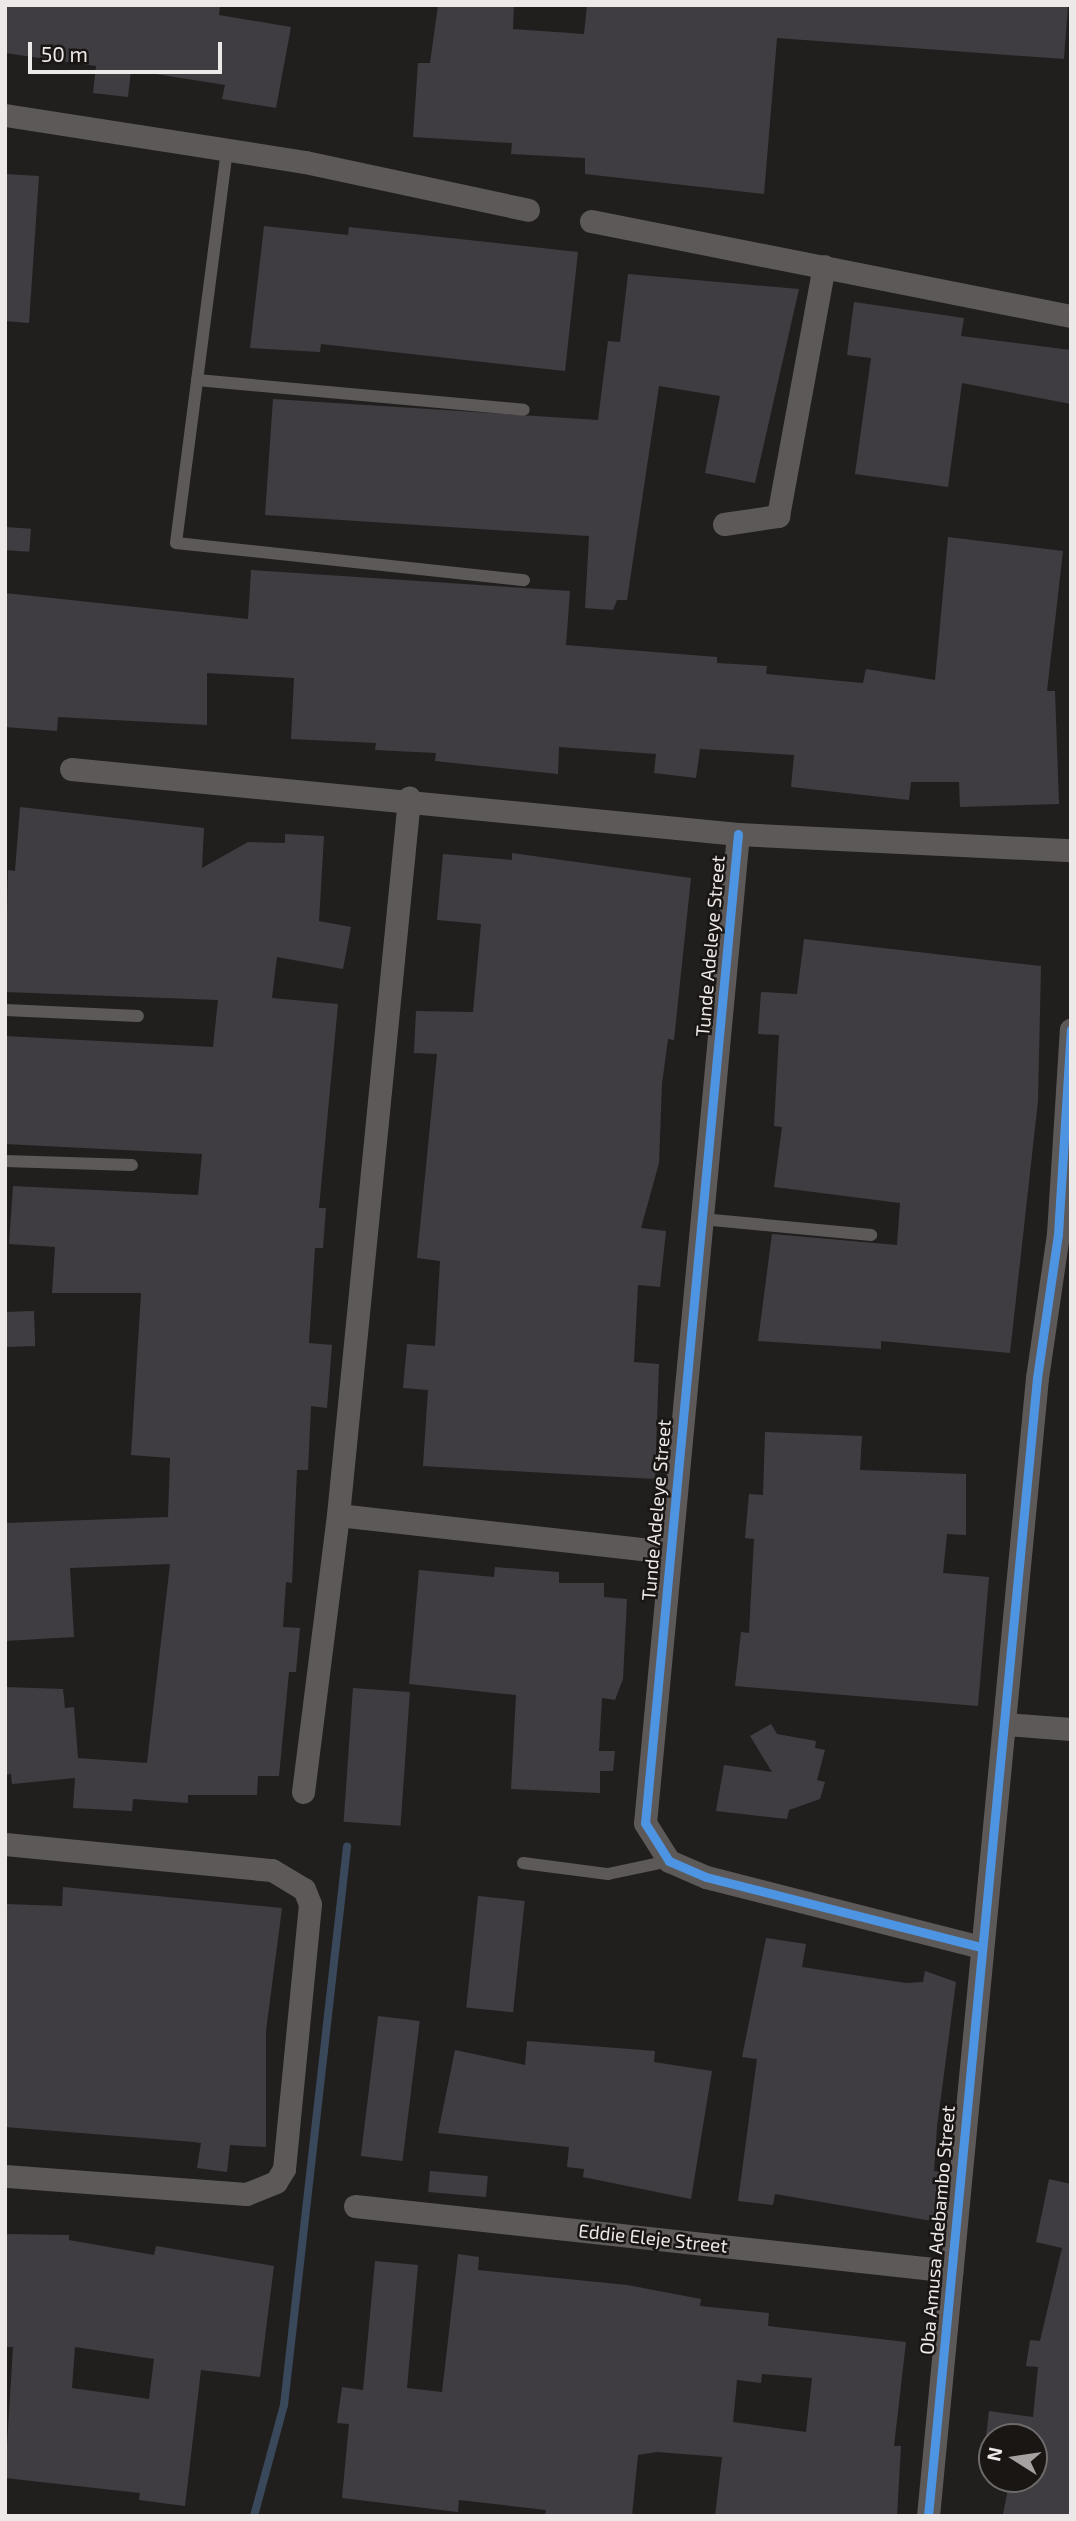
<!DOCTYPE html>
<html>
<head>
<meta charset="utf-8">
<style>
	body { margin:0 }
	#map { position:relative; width:1076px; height:2521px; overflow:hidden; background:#211f1e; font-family:"Exo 2",sans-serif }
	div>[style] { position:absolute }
	.stream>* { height:8px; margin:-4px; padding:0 4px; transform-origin:4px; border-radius:4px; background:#3a485c }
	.building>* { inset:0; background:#403d42; transform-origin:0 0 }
	.service>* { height:12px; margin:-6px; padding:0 6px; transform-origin:6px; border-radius:6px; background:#5d5958 }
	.minor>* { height:23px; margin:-11.5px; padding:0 11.5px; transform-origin:11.5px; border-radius:11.5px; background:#5d5958 }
	.cycleway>* { height:9px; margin:-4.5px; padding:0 4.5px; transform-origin:4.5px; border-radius:4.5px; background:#4d94e3 }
	span { translate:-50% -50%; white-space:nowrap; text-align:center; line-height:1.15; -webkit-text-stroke:5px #191614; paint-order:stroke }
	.street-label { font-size:19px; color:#ece9e8 }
	.frame { position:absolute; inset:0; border:7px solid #ece9e8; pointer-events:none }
	.north { position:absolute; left:978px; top:2423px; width:70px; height:70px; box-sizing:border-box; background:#191614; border:2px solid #6d6a69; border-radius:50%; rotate:282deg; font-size:19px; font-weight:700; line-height:28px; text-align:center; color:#ece9e8 }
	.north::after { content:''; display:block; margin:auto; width:24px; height:32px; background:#a5a2a1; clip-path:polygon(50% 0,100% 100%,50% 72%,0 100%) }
	.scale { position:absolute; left:28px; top:42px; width:194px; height:32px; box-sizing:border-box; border:4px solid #ece9e8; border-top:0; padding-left:9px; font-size:21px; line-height:24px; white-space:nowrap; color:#ece9e8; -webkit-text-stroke:5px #191614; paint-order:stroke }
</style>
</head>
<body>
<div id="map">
	<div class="stream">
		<div style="left:254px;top:2516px;width:115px;rotate:-74.9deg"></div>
		<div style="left:284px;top:2405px;width:562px;rotate:-83.56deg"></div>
	</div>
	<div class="building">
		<div style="clip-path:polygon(5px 5px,220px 5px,219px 15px,291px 27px,276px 108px,222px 99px,225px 85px,131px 70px,128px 97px,93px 93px,96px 66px,5px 53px)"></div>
		<div style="clip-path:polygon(438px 5px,514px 5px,513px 29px,584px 34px,587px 5px,1068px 5px,1064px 59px,777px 38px,764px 194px,585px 174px,585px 158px,511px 154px,512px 143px,413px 137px,418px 63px,430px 63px)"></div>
		<div style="clip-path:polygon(5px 174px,39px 176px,29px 323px,5px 321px)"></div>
		<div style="clip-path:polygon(264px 226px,348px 235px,349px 227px,578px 252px,565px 371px,321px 344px,320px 352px,250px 348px)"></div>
		<div style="clip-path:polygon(628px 274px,799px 289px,755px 483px,705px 473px,720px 396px,659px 386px,627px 600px,617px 600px,613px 610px,585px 608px,589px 536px,265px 515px,273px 399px,598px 420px,608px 341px,620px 342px)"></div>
		<div style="clip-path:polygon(854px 302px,964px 318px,961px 336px,1071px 350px,1071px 404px,962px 383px,948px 487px,855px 474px,871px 358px,847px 355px)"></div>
		<div style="left:5px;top:527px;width:26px;height:23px;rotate:4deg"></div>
		<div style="clip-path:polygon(948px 537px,1063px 551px,1047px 691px,1055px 691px,1059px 804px,960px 807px,959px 782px,911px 782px,909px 800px,791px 787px,794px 755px,700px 749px,696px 778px,654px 773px,656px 754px,559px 747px,558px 774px,435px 761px,436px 753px,375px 750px,376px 743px,291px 739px,294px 678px,207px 673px,207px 725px,58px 717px,57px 731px,5px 727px,5px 593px,248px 619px,251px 570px,570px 591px,566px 645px,717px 657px,717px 663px,767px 666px,766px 674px,863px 683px,866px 669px,935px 680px)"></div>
		<div style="clip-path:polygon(20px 807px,204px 828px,202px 868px,248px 842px,285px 843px,285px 834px,324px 836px,319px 921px,351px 927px,343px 969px,277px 957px,272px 998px,338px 1004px,319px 1208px,326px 1208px,323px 1248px,315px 1248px,309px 1343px,332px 1345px,327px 1408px,311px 1406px,308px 1470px,297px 1470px,292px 1583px,286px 1582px,283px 1627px,300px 1628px,296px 1672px,289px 1672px,279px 1776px,258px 1776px,257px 1795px,188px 1795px,188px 1803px,133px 1799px,132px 1811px,73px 1808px,75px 1778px,12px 1784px,11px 1774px,5px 1775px,5px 1687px,63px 1689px,65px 1708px,74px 1707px,78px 1758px,147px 1763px,170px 1564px,70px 1568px,74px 1637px,5px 1641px,5px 1523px,168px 1517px,170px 1458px,131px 1455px,141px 1293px,52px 1293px,55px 1247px,9px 1244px,13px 1186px,198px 1195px,202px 1154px,5px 1144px,5px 1036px,213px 1047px,218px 1000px,5px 992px,8px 870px,15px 871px)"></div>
		<div style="clip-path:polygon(512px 853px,691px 878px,674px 1040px,668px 1039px,662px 1084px,659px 1163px,641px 1228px,666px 1231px,660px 1287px,638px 1285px,634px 1362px,659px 1364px,655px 1479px,423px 1466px,428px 1390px,403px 1388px,407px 1344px,435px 1346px,440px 1261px,417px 1258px,437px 1054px,414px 1053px,416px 1011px,473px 1012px,481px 924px,437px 920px,443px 854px,512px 860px)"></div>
		<div style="clip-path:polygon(804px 939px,1041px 966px,1038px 1101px,1010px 1353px,881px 1341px,881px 1349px,758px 1341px,772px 1234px,897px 1245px,900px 1203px,774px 1187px,782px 1127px,774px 1126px,779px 1035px,758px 1034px,761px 992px,797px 994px)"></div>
		<div style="left:34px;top:1311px;width:35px;height:29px;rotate:88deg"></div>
		<div style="clip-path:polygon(765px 1432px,862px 1436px,860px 1470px,966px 1474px,966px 1535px,947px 1534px,943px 1573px,989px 1577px,978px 1706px,735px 1686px,741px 1632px,749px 1633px,754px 1539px,745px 1538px,749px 1494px,763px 1495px)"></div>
		<div style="clip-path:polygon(495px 1567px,559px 1572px,559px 1583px,604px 1583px,604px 1597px,627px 1599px,623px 1679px,615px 1700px,602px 1698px,599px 1751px,615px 1751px,613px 1771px,600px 1771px,600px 1793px,511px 1789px,516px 1695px,409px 1684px,419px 1570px,494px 1577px)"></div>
		<div style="left:353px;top:1688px;width:57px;height:134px;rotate:4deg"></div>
		<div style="clip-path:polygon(771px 1724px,777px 1734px,816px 1741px,815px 1748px,825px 1750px,817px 1780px,825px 1782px,820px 1799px,789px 1810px,787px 1819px,716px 1811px,724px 1765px,772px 1772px,750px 1736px)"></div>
		<div style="clip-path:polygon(63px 1887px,282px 1908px,266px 2031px,266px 2147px,230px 2145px,227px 2172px,197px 2168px,201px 2143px,194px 2142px,5px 2127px,5px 1904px,62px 1906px)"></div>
		<div style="left:478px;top:1896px;width:47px;height:112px;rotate:6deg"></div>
		<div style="clip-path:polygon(766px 1938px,806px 1944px,802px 1967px,906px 1983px,923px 1982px,925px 1971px,956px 1982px,937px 2127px,934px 2171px,945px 2172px,938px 2222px,775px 2194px,773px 2205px,738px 2201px,757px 2059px,742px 2057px)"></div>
		<div style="left:378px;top:2016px;width:42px;height:141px;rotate:7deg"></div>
		<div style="clip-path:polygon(527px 2041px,655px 2051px,654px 2062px,712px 2071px,691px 2199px,583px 2177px,584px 2169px,567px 2167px,569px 2147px,438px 2133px,455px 2050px,525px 2065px)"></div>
		<div style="left:430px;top:2171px;width:58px;height:21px;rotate:5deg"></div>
		<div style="clip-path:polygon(1049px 2179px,1071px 2184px,1071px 2516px,1015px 2516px,1003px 2514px,1010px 2479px,1034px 2479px,1034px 2437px,986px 2437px,989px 2411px,1033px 2417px,1038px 2367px,1026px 2366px,1030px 2340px,1040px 2341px,1062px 2248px,1036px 2242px)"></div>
		<div style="clip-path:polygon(evenodd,5px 2234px,69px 2235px,69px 2240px,154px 2255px,156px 2246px,274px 2266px,260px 2377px,201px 2370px,185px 2506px,139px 2500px,140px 2493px,5px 2478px,13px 2347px,5px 2347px,5px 2234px,75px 2347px,154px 2359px,149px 2399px,72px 2388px,75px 2347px)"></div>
		<div style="clip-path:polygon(evenodd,458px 2254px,479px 2257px,478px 2270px,627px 2285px,701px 2299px,700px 2306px,769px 2313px,768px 2326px,906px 2342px,894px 2446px,901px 2446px,897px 2516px,715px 2516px,722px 2457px,657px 2452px,638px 2455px,632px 2516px,545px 2516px,546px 2510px,459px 2500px,458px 2512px,342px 2498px,349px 2424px,337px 2423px,342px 2387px,363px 2390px,375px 2261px,418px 2265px,407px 2388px,442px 2392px,458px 2254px,762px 2374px,812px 2378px,806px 2432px,733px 2422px,737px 2380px,761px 2383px,762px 2374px)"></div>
	</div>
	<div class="service">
		<div style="left:227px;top:150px;width:396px;rotate:97.4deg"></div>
		<div style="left:176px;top:543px;width:350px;rotate:6.1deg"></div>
		<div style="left:197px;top:380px;width:328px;rotate:5.2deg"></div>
		<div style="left:5px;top:1010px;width:133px;rotate:2.6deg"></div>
		<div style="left:5px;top:1161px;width:127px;rotate:1.8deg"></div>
		<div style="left:702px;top:1219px;width:170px;rotate:5.4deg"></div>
		<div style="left:523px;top:1863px;width:86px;rotate:7.4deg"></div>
		<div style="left:608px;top:1874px;width:62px;rotate:-12deg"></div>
	</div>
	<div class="minor">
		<div style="left:5px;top:115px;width:304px;rotate:8.9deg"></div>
		<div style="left:305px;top:162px;width:228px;rotate:12.1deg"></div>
		<div style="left:591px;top:221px;width:489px;rotate:11.2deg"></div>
		<div style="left:724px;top:524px;width:55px;rotate:-8.4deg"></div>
		<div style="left:778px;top:516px;width:254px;rotate:-79.6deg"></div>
		<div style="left:71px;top:769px;width:670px;rotate:5.57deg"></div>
		<div style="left:738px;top:834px;width:333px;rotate:2.8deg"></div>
		<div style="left:738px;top:834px;width:993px;rotate:95.37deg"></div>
		<div style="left:645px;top:1823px;width:45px;rotate:57.7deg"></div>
		<div style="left:669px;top:1861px;width:40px;rotate:23.4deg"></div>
		<div style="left:706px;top:1877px;width:284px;rotate:14.3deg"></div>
		<div style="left:338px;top:1515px;width:334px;rotate:6.4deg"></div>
		<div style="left:1005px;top:1724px;width:66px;rotate:4.3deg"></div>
		<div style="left:303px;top:1792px;width:279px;rotate:-82.8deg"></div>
		<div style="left:338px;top:1515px;width:721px;rotate:-84.34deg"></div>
		<div style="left:5px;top:1844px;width:268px;rotate:5.6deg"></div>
		<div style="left:272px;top:1870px;width:37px;rotate:31deg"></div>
		<div style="left:304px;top:1889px;width:16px;rotate:68deg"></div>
		<div style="left:310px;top:1904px;width:266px;rotate:95.6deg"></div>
		<div style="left:284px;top:2169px;width:15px;rotate:122deg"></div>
		<div style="left:276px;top:2182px;width:32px;rotate:158deg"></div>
		<div style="left:246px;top:2194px;width:242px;rotate:-175.7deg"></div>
		<div style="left:355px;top:2206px;width:600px;rotate:6.22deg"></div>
		<div style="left:928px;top:2516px;width:1143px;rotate:-84.53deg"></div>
		<div style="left:1037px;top:1378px;width:146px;rotate:-81.7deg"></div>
		<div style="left:1058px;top:1234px;width:205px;rotate:-86.4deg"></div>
	</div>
	<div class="cycleway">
		<div style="left:738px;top:834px;width:993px;rotate:95.37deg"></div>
		<div style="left:645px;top:1823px;width:45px;rotate:57.7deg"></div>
		<div style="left:669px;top:1861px;width:40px;rotate:23.4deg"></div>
		<div style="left:706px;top:1877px;width:284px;rotate:14.3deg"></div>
		<div style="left:928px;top:2516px;width:1143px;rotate:-84.53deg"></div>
		<div style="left:1037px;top:1378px;width:146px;rotate:-81.7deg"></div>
		<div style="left:1058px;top:1234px;width:205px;rotate:-86.4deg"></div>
	</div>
	<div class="street-label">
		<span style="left:710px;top:946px;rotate:-85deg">Tunde Adeleye Street</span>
		<span style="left:656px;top:1510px;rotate:-85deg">Tunde Adeleye Street</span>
		<span style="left:937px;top:2230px;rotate:-85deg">Oba Amusa Adebambo Street</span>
		<span style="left:653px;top:2238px;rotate:6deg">Eddie Eleje Street</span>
	</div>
	<div class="frame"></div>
	<div class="north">N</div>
	<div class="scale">50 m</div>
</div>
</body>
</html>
